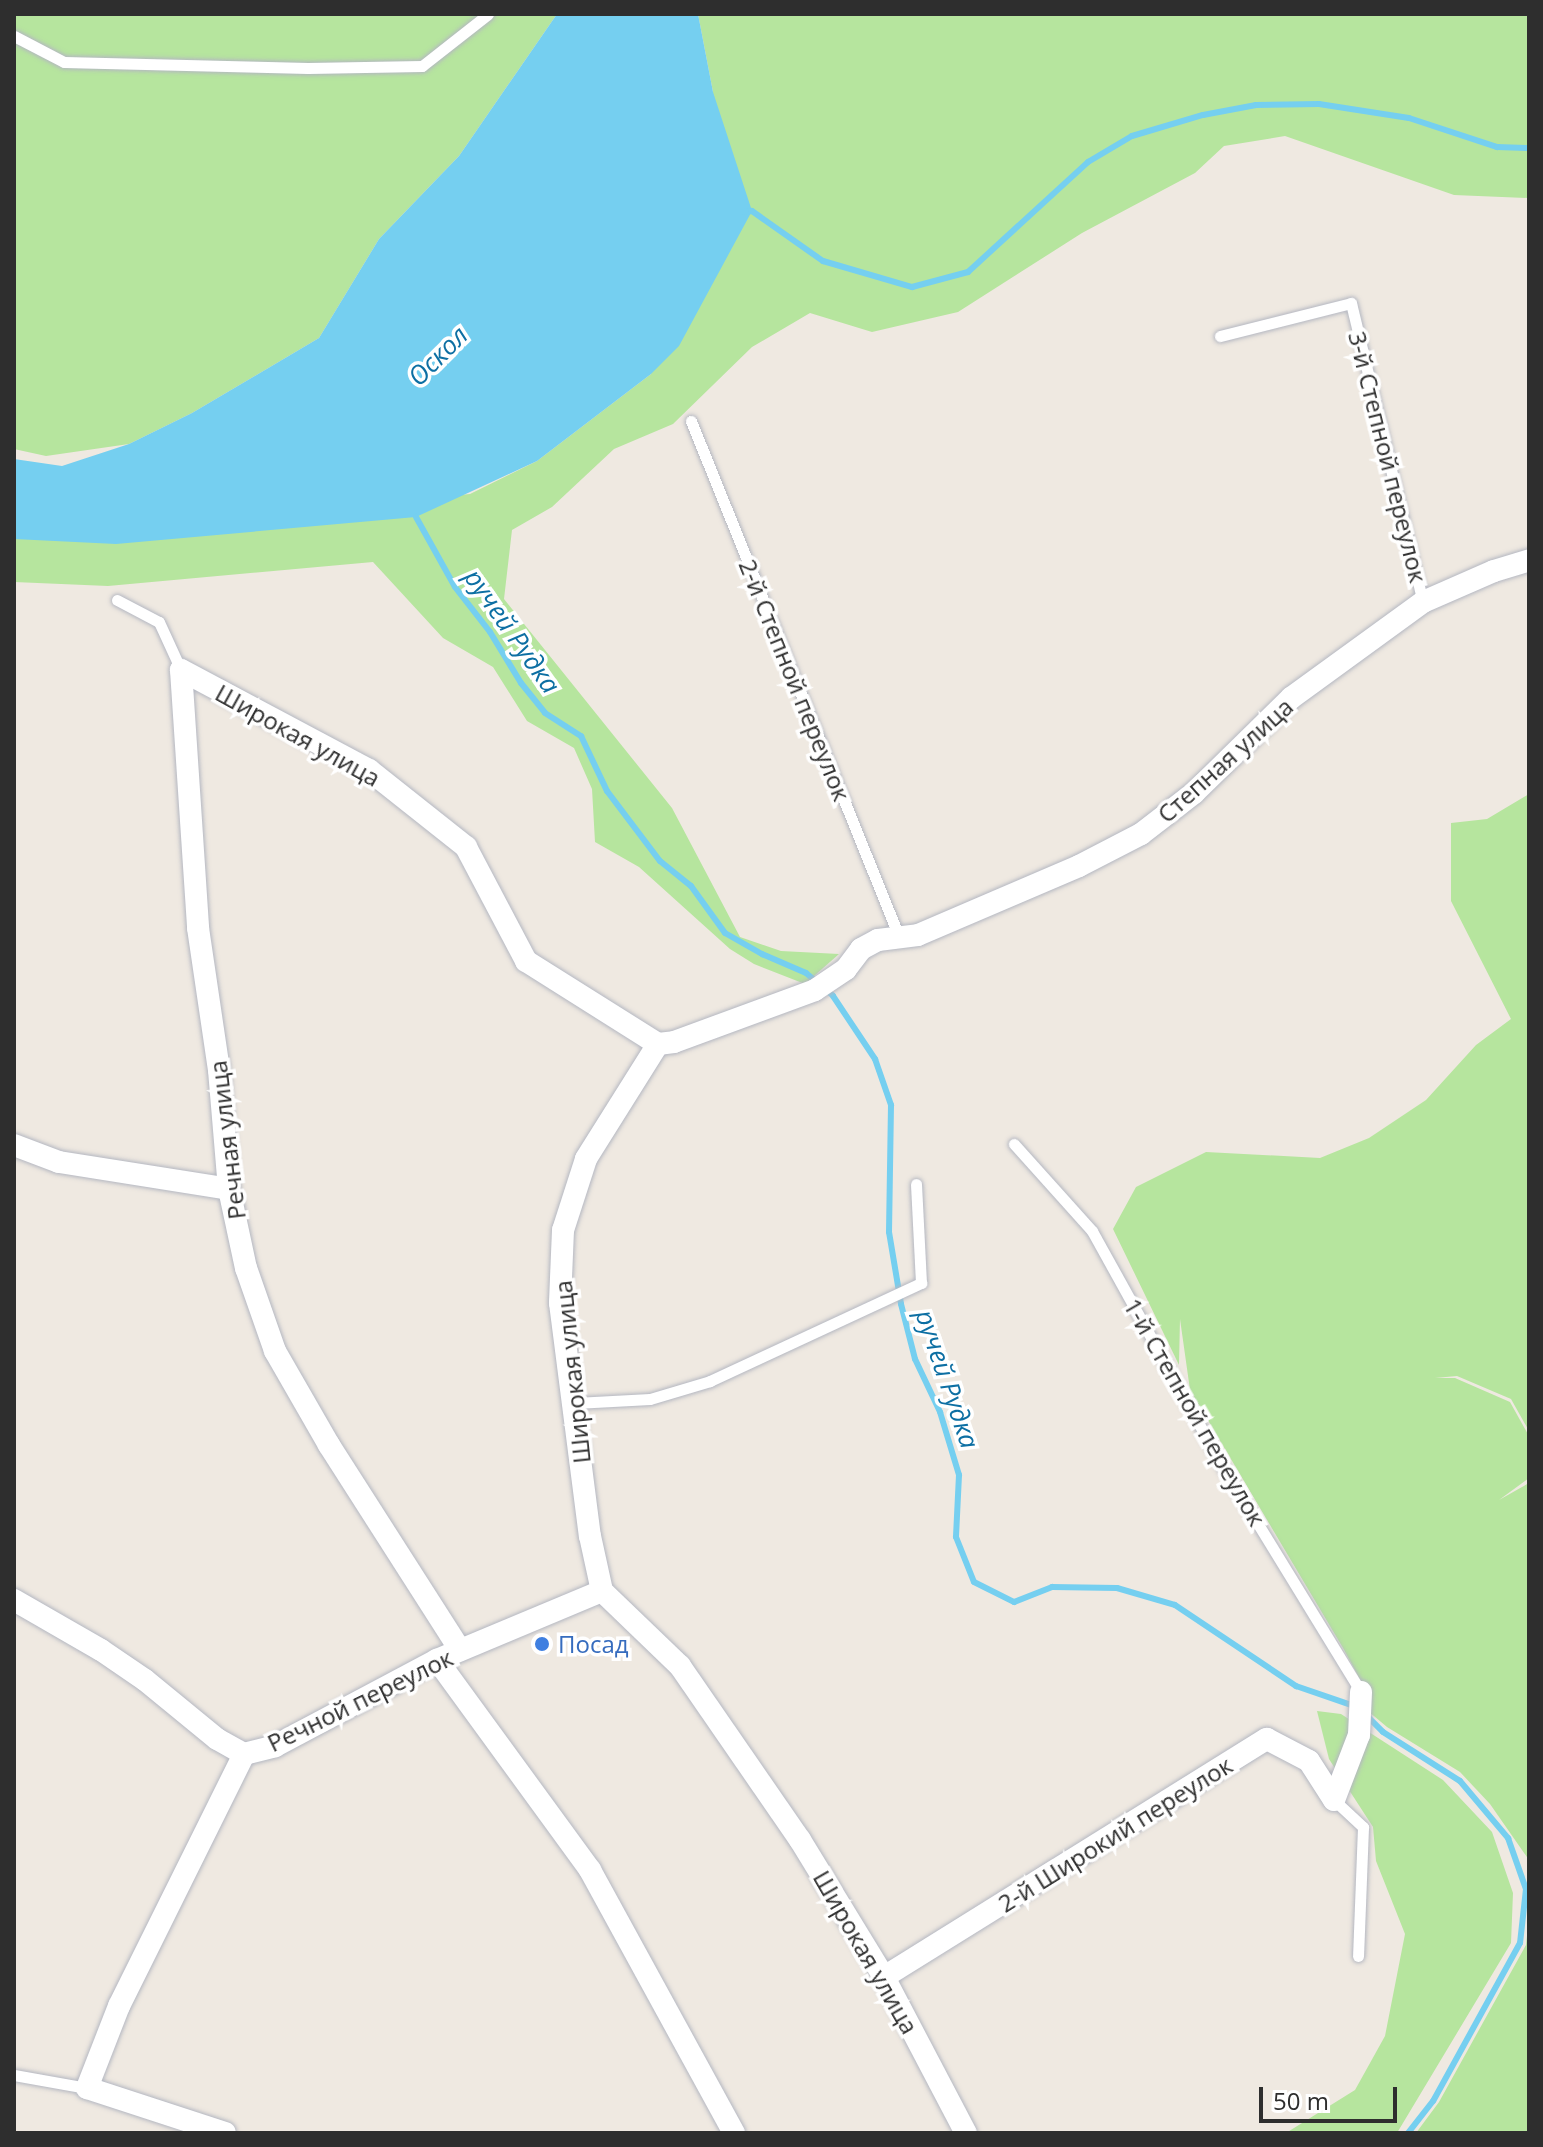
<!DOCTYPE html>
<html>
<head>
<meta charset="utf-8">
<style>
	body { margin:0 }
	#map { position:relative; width:1543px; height:2147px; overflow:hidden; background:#efe9e1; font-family:"Open Sans",sans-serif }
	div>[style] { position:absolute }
	.green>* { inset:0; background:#b6e59e }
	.water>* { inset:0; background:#75cff0 }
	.stream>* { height:6px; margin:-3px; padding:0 3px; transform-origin:3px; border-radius:3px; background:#75cff0 }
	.roads { filter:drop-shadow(0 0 2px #b4b7c1) drop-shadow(0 0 2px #b4b7c1) }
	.service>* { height:11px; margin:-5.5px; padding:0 5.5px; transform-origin:5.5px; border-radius:5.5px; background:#fff }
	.minor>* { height:22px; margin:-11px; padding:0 11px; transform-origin:11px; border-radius:11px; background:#fff }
	.dots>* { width:22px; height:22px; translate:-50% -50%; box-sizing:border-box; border:4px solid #fff; border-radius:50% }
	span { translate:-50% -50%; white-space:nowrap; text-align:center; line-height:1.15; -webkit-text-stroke:7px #fff; paint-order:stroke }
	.street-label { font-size:24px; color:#2e2e2e }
	.shop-label { font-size:24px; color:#366cbe }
	.left { translate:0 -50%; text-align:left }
	.water-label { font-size:26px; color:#0d6fa3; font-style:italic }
	.frame { position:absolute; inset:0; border:16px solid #2e2e2e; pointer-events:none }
	.scale { position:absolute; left:1259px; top:2087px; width:138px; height:36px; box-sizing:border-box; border:4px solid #2e2e2e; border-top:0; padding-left:10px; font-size:24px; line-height:28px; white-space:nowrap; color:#2e2e2e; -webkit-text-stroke:6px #fff; paint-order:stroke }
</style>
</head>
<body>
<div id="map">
	<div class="green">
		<div style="clip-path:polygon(14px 14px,557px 14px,459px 156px,379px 239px,319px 338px,192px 413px,129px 444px,46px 456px,14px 449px)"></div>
		<div style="clip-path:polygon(698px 14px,1529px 14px,1529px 198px,1454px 195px,1285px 136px,1224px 146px,1195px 173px,1082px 233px,958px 312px,872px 332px,810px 313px,752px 347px,673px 424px,614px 449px,552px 507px,512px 530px,504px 599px,672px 808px,740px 937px,781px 951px,839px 954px,805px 984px,754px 964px,730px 949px,639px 867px,595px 842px,592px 789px,574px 748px,527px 721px,493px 667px,443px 638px,373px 562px,108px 586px,14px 582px,14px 537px,470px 494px,537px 461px,651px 374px,713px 92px)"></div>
		<div style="clip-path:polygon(1529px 794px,1529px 1431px,1511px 1399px,1457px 1376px,1435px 1378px,1455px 1378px,1510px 1402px,1529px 1436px,1529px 1478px,1499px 1500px,1529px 1483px,1529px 1860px,1490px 1804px,1460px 1772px,1387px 1727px,1368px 1711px,1368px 1694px,1343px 1648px,1190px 1390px,1180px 1319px,1179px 1365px,1113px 1229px,1136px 1187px,1206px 1152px,1320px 1158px,1369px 1138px,1426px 1100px,1476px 1045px,1511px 1019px,1451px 901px,1451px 823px,1487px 819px)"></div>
		<div style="clip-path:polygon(1317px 1711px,1341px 1714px,1443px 1780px,1492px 1832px,1513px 1893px,1511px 1943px,1397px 2133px,1286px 2133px,1355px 2090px,1385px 2036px,1405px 1934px,1376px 1861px,1373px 1827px,1329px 1759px)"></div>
		<div style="clip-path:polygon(1529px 1917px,1529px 2133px,1416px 2133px,1439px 2102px,1526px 1945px)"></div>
	</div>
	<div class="water">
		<div style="clip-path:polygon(557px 14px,698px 14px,713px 92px,752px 211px,679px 346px,651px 374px,537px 461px,416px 517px,116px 544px,14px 539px,14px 459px,62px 466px,129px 444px,192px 413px,319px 338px,379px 239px,459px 156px)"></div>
	</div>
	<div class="stream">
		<div style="left:744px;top:212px;width:8px;rotate:-7deg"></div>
		<div style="left:752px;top:211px;width:87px;rotate:35.2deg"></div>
		<div style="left:823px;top:261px;width:93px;rotate:16.3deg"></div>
		<div style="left:912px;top:287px;width:58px;rotate:-15deg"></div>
		<div style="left:968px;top:272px;width:163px;rotate:-42.5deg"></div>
		<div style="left:1088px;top:162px;width:51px;rotate:-30.6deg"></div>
		<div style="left:1132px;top:136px;width:74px;rotate:-16.5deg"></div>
		<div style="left:1203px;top:115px;width:54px;rotate:-10.7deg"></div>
		<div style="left:1256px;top:105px;width:63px;rotate:-0.9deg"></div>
		<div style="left:1319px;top:104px;width:91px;rotate:8.8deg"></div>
		<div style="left:1409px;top:118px;width:93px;rotate:18.2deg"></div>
		<div style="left:1497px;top:147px;width:32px;rotate:2deg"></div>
		<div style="left:416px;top:517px;width:80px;rotate:60.9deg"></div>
		<div style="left:455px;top:587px;width:57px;rotate:52.1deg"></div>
		<div style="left:490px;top:632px;width:60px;rotate:58.7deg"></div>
		<div style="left:521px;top:683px;width:38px;rotate:51deg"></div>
		<div style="left:545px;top:713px;width:43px;rotate:32.6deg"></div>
		<div style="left:581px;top:736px;width:61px;rotate:64.7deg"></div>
		<div style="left:607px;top:791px;width:88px;rotate:52.9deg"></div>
		<div style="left:660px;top:861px;width:40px;rotate:39deg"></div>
		<div style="left:691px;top:886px;width:58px;rotate:54.1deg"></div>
		<div style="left:725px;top:933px;width:43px;rotate:29.6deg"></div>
		<div style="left:762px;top:954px;width:48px;rotate:23.4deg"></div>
		<div style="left:806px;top:973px;width:35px;rotate:40deg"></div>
		<div style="left:833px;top:996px;width:76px;rotate:56.3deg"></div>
		<div style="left:875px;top:1059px;width:49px;rotate:70.8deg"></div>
		<div style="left:891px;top:1105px;width:127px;rotate:90.9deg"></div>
		<div style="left:889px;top:1232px;width:73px;rotate:80.5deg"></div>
		<div style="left:901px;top:1304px;width:57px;rotate:75.7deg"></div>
		<div style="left:915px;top:1359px;width:59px;rotate:64.7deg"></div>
		<div style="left:940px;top:1412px;width:66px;rotate:73.2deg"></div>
		<div style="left:959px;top:1475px;width:62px;rotate:92.8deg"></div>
		<div style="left:956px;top:1537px;width:48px;rotate:68.2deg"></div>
		<div style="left:974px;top:1582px;width:45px;rotate:26.6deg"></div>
		<div style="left:1014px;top:1602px;width:41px;rotate:-21.5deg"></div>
		<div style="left:1052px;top:1587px;width:65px;rotate:0.9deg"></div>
		<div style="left:1117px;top:1588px;width:60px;rotate:16.3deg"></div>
		<div style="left:1175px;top:1605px;width:146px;rotate:33.8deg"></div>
		<div style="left:1296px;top:1686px;width:65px;rotate:19deg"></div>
		<div style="left:1365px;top:1714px;width:25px;rotate:45deg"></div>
		<div style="left:1383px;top:1732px;width:91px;rotate:32.5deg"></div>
		<div style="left:1460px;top:1781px;width:75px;rotate:49.9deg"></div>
		<div style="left:1508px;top:1838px;width:54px;rotate:70.6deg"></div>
		<div style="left:1526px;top:1889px;width:54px;rotate:96.3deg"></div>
		<div style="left:1520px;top:1943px;width:180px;rotate:118.8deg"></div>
		<div style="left:1433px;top:2101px;width:41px;rotate:128deg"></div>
	</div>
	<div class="roads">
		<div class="service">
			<div style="left:14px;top:36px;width:56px;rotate:27.5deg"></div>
			<div style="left:64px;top:62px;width:244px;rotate:1.4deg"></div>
			<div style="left:308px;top:68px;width:114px;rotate:-1deg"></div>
			<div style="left:422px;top:66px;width:84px;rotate:-38.2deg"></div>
			<div style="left:1220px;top:336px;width:135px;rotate:-14.1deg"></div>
			<div style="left:1351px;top:303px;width:308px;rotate:76.5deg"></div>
			<div style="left:691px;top:421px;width:559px;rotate:68.03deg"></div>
			<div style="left:117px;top:600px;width:47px;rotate:27.6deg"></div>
			<div style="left:159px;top:622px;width:53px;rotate:65.4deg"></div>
			<div style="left:1014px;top:1144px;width:117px;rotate:48.1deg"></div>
			<div style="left:1092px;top:1231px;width:264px;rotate:61deg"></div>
			<div style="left:1220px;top:1462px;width:270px;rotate:58.5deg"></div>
			<div style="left:575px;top:1403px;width:75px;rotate:-3.1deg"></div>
			<div style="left:650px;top:1399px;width:63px;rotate:-16.7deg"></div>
			<div style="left:710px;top:1381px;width:233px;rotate:-24.9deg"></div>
			<div style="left:921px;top:1283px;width:99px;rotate:-92.9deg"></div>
			<div style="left:1334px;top:1800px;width:40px;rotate:43deg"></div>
			<div style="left:1363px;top:1827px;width:129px;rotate:92.2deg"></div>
			<div style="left:14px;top:2075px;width:74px;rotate:10.1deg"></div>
		</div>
		<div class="minor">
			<div style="left:181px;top:670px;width:213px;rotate:28deg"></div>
			<div style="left:369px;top:770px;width:124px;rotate:38.4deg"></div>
			<div style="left:466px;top:847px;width:129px;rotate:62.2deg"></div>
			<div style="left:526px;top:961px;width:156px;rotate:32.2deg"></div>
			<div style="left:658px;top:1044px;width:136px;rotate:122.1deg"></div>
			<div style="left:586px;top:1159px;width:75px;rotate:107.9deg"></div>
			<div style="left:563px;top:1230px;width:73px;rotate:92.4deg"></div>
			<div style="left:560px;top:1303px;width:235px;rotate:82.7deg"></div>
			<div style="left:590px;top:1536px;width:56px;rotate:77.7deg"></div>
			<div style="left:602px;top:1591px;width:108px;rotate:43.9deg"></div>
			<div style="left:680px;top:1666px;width:211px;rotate:55.4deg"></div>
			<div style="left:800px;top:1840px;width:161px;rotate:58.5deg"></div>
			<div style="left:884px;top:1977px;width:176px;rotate:62.3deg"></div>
			<div style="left:181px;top:670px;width:259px;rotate:86.2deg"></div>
			<div style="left:198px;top:928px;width:144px;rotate:81.6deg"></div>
			<div style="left:219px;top:1070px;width:119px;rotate:85.2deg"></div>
			<div style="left:229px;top:1189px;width:81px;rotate:77.9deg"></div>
			<div style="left:246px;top:1268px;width:88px;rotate:70.7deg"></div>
			<div style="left:275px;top:1351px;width:108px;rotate:60.1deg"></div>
			<div style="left:329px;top:1445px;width:243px;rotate:57.4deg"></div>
			<div style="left:658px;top:1044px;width:16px;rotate:-7deg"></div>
			<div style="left:674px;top:1042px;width:150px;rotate:-20.2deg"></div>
			<div style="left:815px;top:990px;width:37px;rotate:-34deg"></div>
			<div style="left:846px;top:969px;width:25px;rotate:-53deg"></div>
			<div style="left:861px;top:949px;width:19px;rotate:-28deg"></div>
			<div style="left:878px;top:940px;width:40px;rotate:-7.1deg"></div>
			<div style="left:918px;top:935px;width:175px;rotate:-23.2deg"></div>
			<div style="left:1079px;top:866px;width:70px;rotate:-27.3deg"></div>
			<div style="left:1141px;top:834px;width:67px;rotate:-37.7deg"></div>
			<div style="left:1194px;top:793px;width:136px;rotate:-44.4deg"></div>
			<div style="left:1291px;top:698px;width:163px;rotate:-36deg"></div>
			<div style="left:1423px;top:602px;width:77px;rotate:-23.6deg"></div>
			<div style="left:1494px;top:571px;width:37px;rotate:-17deg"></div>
			<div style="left:14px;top:1145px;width:48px;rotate:20.7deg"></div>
			<div style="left:59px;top:1162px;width:172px;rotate:9deg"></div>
			<div style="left:14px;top:1600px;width:100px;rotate:29.9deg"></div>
			<div style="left:101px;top:1650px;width:53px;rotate:34.3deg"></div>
			<div style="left:145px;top:1680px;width:93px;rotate:39.3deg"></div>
			<div style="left:217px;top:1739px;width:31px;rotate:29deg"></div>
			<div style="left:437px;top:1660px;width:260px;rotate:53.9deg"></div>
			<div style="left:590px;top:1870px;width:300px;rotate:61.3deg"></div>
			<div style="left:1334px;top:1800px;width:70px;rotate:-69deg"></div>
			<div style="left:1359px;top:1735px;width:43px;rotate:-87.3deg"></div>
			<div style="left:884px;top:1977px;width:451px;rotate:-31.9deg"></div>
			<div style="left:1267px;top:1739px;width:47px;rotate:27.6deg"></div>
			<div style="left:1309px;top:1761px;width:46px;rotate:57.3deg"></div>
			<div style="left:225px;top:2133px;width:145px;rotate:-161.9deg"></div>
			<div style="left:87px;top:2088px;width:88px;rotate:-68.7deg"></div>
			<div style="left:119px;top:2006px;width:281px;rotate:-63.6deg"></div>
			<div style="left:244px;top:1754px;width:32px;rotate:-14deg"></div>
			<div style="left:275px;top:1746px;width:183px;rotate:-28deg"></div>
			<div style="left:437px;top:1660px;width:179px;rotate:-22.7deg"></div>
		</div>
	</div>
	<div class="dots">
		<div style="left:542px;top:1644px;background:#3f7fe0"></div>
	</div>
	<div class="street-label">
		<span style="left:1388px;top:457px;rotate:76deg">3-й Степной переулок</span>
		<span style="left:795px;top:680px;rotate:68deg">2-й Степной переулок</span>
		<span style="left:298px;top:735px;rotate:29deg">Широкая улица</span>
		<span style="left:1225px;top:760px;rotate:-42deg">Степная улица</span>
		<span style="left:227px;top:1140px;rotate:-97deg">Речная улица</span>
		<span style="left:572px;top:1372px;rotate:-96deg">Широкая улица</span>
		<span style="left:1195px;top:1412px;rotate:60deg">1-й Степной переулок</span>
		<span style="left:360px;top:1700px;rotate:-26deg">Речной переулок</span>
		<span style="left:1115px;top:1834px;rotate:-32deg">2-й Широкий переулок</span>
		<span style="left:866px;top:1952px;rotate:60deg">Широкая улица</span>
	</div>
	<div class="shop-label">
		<span class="left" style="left:558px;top:1644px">Посад</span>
	</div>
	<div class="water-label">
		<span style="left:438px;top:356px;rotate:-45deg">Оскол</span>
		<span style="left:512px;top:631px;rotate:55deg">ручей Рудка</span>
		<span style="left:947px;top:1379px;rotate:71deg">ручей Рудка</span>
	</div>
	<div class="frame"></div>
	<div class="scale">50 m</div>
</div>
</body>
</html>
